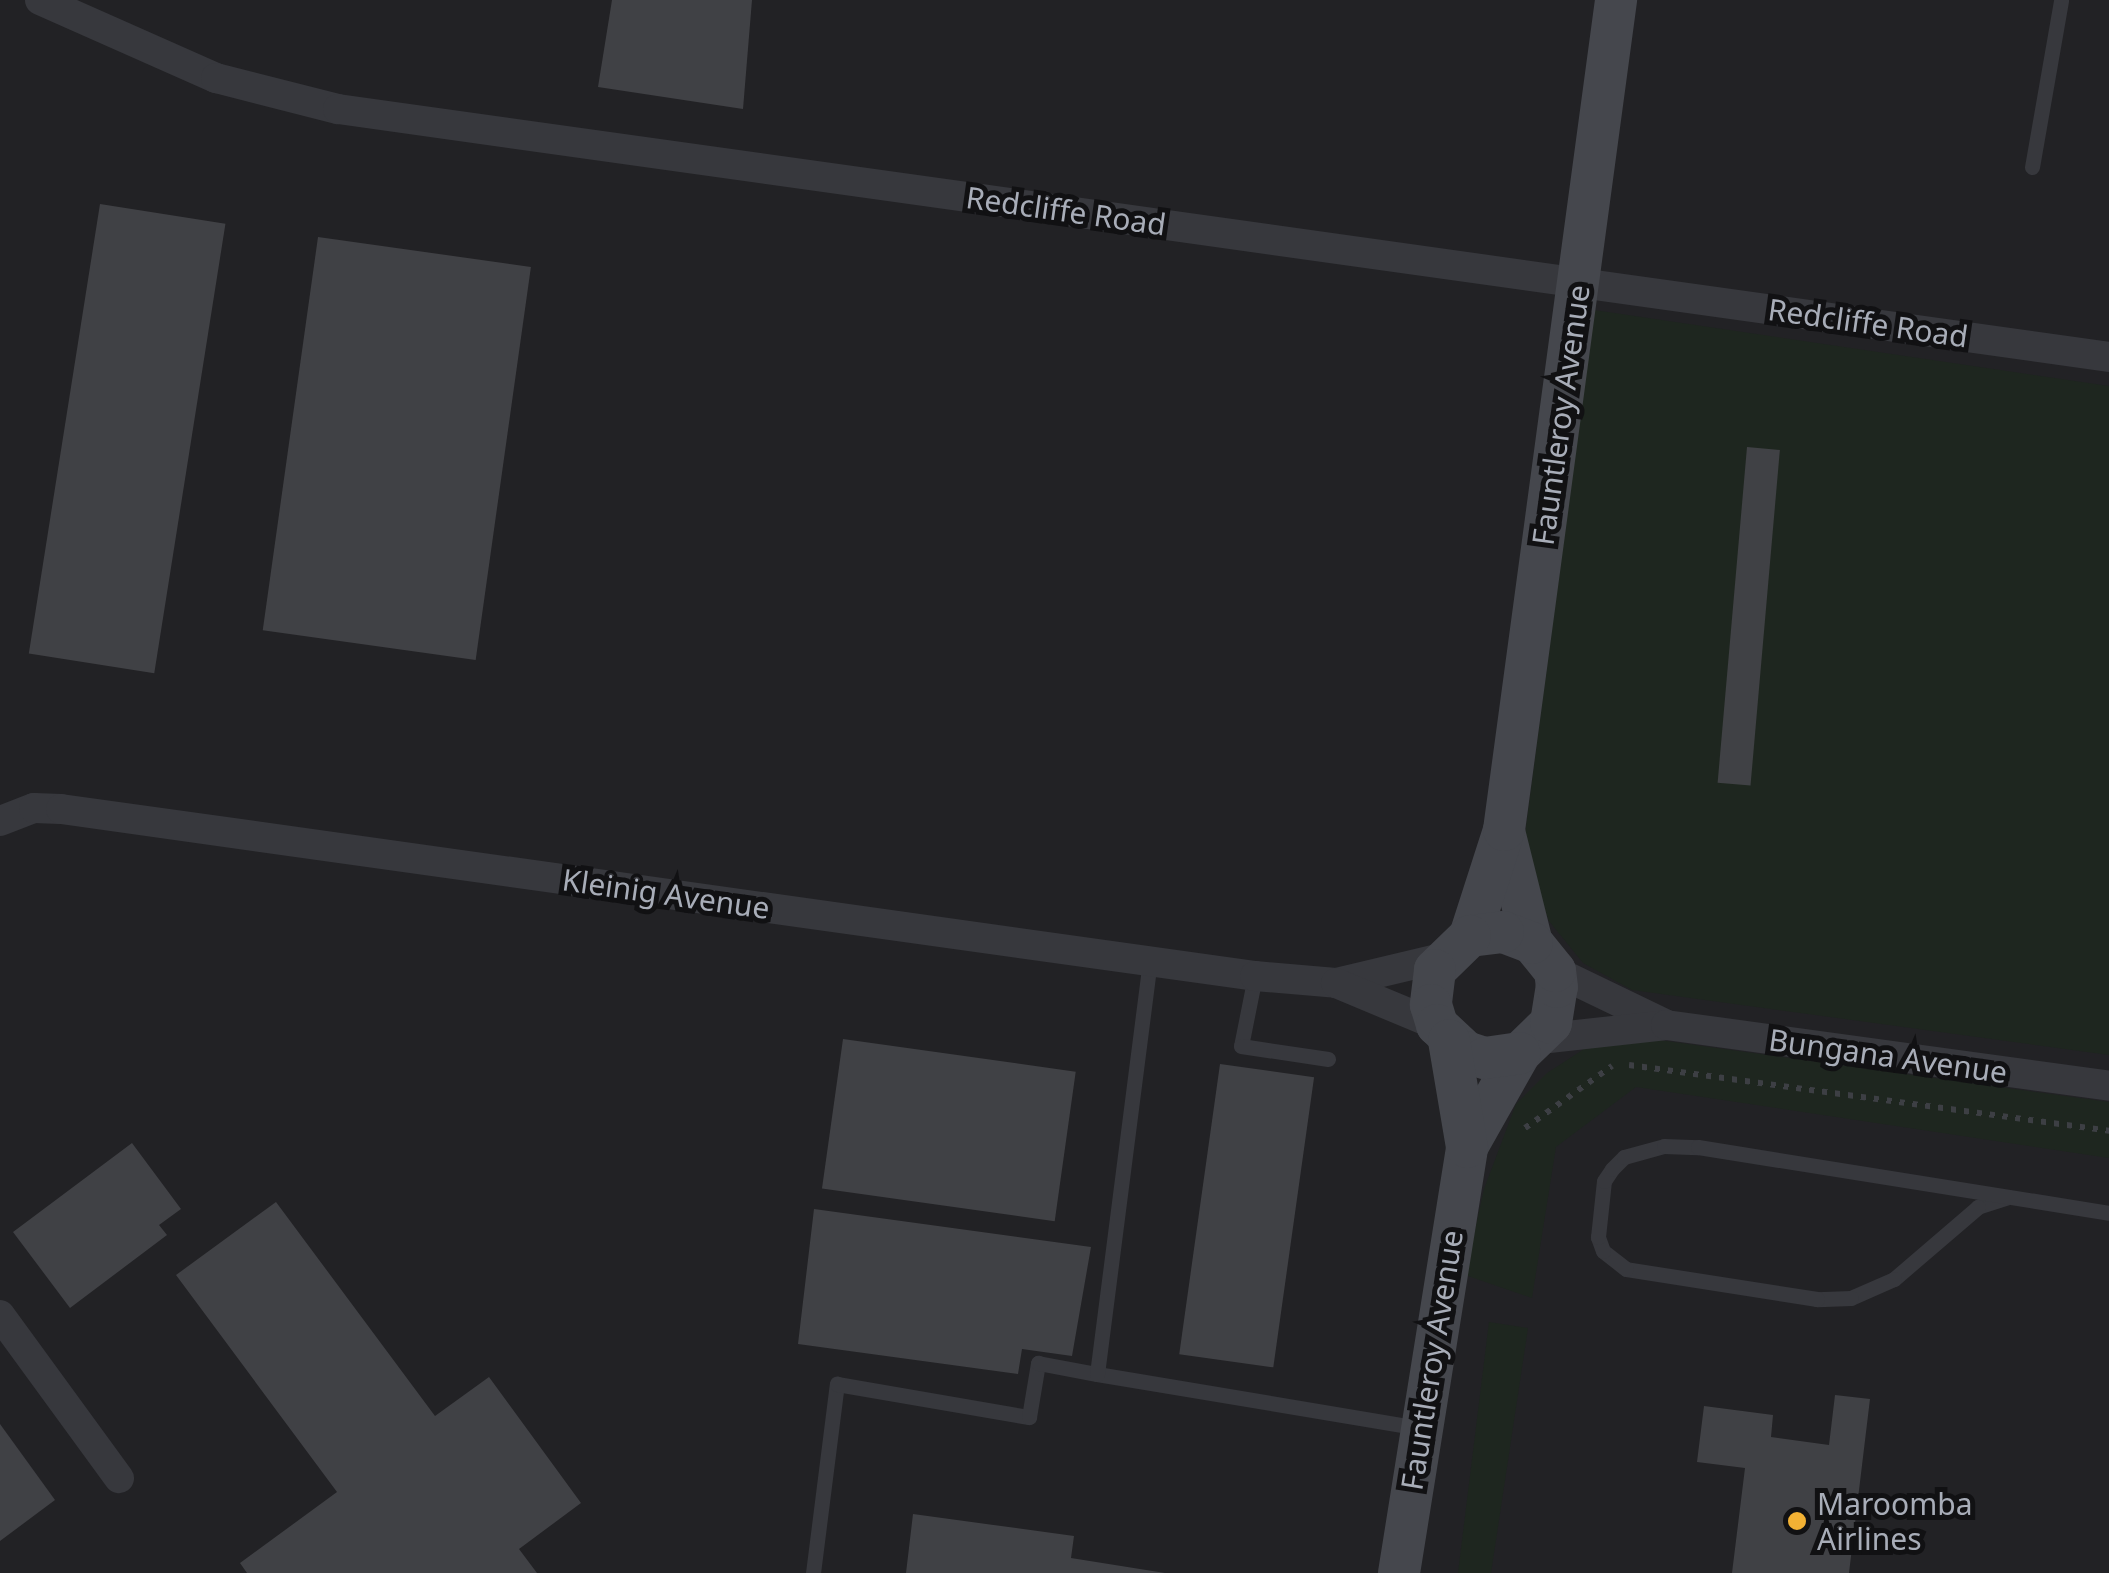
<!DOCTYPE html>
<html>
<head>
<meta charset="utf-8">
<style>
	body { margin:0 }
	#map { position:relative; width:2109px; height:1573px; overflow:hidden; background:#161618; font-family:"Noto Sans",sans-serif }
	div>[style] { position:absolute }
	.built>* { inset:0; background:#222225; transform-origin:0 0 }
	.green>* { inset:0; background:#1e261f }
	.building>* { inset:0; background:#404145; transform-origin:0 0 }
	.path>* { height:6px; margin-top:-3px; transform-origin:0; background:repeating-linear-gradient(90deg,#3d3f44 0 5px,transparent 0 13px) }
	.service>* { height:15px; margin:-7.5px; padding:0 7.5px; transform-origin:7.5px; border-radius:7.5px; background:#37383d }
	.minor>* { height:30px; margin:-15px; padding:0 15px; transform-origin:15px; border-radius:15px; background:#37383d }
	.secondary>* { height:42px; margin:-21px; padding:0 21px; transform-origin:21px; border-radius:21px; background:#45474d }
	.dots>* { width:28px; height:28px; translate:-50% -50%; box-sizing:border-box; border:5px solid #111113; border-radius:50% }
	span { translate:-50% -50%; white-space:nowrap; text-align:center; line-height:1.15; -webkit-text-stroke:10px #111113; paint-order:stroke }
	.street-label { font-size:30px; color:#a8adb8 }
	.poi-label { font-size:30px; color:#a8adb8 }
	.left { translate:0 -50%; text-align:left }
</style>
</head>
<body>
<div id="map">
	<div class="built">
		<div style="left:0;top:0;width:2109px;height:1573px"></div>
	</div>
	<div class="green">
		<div style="clip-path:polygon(1594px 310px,2109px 386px,2109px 1055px,1632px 990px,1583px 963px,1549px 921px,1523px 849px)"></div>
		<div style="clip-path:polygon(1659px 1040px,2109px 1102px,2109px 1158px,1636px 1087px,1556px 1147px,1532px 1298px,1465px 1275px,1484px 1189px,1516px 1104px,1547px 1073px,1584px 1049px)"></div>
		<div style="clip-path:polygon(1489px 1322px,1528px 1328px,1491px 1573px,1458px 1573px)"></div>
	</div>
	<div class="building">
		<div style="clip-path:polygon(612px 0,752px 0,743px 109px,598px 87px)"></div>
		<div style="left:100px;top:204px;width:127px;height:455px;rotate:9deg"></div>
		<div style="left:318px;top:237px;width:215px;height:397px;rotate:8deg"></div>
		<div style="left:1747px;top:447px;width:33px;height:337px;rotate:5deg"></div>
		<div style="left:843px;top:1039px;width:235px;height:151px;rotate:8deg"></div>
		<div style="left:1220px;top:1064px;width:95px;height:293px;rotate:8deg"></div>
		<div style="clip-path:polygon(132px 1143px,181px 1209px,159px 1225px,167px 1235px,70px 1308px,13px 1232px)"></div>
		<div style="clip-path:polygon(276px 1202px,435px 1416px,489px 1377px,581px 1503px,519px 1549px,537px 1573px,247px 1573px,240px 1563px,337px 1492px,176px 1275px)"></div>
		<div style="clip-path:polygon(814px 1209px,1091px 1247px,1072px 1356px,1022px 1349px,1018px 1374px,798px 1344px)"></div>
		<div style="clip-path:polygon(1835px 1395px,1870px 1399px,1849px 1573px,1732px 1573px,1745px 1468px,1697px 1462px,1704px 1406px,1773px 1415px,1771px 1437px,1829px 1445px)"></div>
		<div style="clip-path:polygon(0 1424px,55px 1500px,0 1541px)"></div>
		<div style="clip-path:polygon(913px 1514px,1074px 1536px,1071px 1558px,1165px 1573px,906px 1573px)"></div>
	</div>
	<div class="path">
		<div style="left:1629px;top:1065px;width:485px;rotate:7.8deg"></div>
		<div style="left:1525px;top:1128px;width:107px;rotate:-35.5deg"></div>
	</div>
	<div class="service">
		<div style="left:2032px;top:167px;width:169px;rotate:-80.1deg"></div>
		<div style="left:1255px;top:976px;width:71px;rotate:101.3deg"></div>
		<div style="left:1241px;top:1046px;width:88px;rotate:8.5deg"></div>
		<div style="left:2008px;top:1197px;width:32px;rotate:162deg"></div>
		<div style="left:1978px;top:1207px;width:111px;rotate:139.4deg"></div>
		<div style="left:1894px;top:1279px;width:47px;rotate:156.2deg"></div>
		<div style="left:1851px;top:1298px;width:34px;rotate:178deg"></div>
		<div style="left:1817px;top:1299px;width:193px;rotate:-171.1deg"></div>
		<div style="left:1626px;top:1269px;width:29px;rotate:-142deg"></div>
		<div style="left:1603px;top:1251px;width:15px;rotate:-110deg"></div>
		<div style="left:1598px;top:1237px;width:56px;rotate:-83.9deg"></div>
		<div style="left:1604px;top:1181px;width:14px;rotate:-56deg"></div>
		<div style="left:1612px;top:1169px;width:17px;rotate:-45deg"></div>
		<div style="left:1624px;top:1157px;width:41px;rotate:-15.4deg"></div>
		<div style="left:1664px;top:1146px;width:34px;rotate:2deg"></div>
		<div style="left:1698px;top:1147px;width:416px;rotate:9.1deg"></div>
		<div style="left:1097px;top:1374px;width:326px;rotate:9.5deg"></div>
		<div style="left:813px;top:1573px;width:191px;rotate:-82.8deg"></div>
		<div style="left:837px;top:1384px;width:195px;rotate:9.8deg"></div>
		<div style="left:1029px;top:1417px;width:55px;rotate:-80.5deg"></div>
		<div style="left:1038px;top:1363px;width:60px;rotate:10.6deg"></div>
		<div style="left:1097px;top:1374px;width:414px;rotate:-82.7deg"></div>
	</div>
	<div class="minor">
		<div style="left:40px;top:0;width:193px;rotate:23.9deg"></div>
		<div style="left:216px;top:78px;width:126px;rotate:14.3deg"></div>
		<div style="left:338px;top:109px;width:1788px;rotate:7.97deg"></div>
		<div style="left:0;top:821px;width:36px;rotate:-21deg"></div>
		<div style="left:34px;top:808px;width:27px;rotate:2deg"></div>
		<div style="left:61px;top:809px;width:1206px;rotate:7.96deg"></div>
		<div style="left:1255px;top:976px;width:81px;rotate:4.9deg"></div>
		<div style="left:1336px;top:983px;width:108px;rotate:-13.4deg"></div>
		<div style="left:1555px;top:971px;width:122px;rotate:25.7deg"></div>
		<div style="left:1336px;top:983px;width:109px;rotate:22.6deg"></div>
		<div style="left:1540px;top:1039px;width:127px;rotate:-6.3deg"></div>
		<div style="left:1666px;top:1025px;width:447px;rotate:7.8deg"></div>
		<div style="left:0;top:1315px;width:202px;rotate:53.9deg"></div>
	</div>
	<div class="secondary">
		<div style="left:1504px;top:831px;width:115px;rotate:76deg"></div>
		<div style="left:1470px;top:936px;width:111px;rotate:-72.2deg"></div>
		<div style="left:1504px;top:830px;width:838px;rotate:-82.31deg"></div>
		<div style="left:1467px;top:1147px;width:108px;rotate:-60.6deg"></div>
		<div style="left:1520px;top:1053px;width:43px;rotate:-44.1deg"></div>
		<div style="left:1551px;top:1023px;width:36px;rotate:-81deg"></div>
		<div style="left:1557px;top:987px;width:16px;rotate:-97deg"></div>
		<div style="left:1555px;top:971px;width:36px;rotate:-129deg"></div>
		<div style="left:1532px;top:943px;width:31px;rotate:-159deg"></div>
		<div style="left:1503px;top:932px;width:33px;rotate:173deg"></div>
		<div style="left:1470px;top:936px;width:49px;rotate:135.8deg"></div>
		<div style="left:1435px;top:970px;width:35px;rotate:97deg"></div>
		<div style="left:1431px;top:1005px;width:21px;rotate:73deg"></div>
		<div style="left:1437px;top:1025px;width:40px;rotate:43deg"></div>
		<div style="left:1466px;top:1052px;width:20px;rotate:18deg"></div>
		<div style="left:1485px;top:1058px;width:35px;rotate:-8deg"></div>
		<div style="left:1399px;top:1573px;width:431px;rotate:-80.9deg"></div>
		<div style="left:1467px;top:1147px;width:108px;rotate:-99.6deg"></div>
	</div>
	<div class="dots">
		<div style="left:1797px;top:1521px;background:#f2b134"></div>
	</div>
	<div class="street-label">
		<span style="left:1066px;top:211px;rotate:8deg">Redcliffe Road</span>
		<span style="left:1868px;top:323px;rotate:8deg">Redcliffe Road</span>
		<span style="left:1561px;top:415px;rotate:-82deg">Fauntleroy Avenue</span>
		<span style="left:666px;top:894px;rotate:8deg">Kleinig Avenue</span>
		<span style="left:1888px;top:1056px;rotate:8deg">Bungana Avenue</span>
		<span style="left:1432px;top:1360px;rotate:-81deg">Fauntleroy Avenue</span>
	</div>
	<div class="poi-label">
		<span class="left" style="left:1817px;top:1521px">Maroomba<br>Airlines</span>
	</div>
</div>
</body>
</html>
